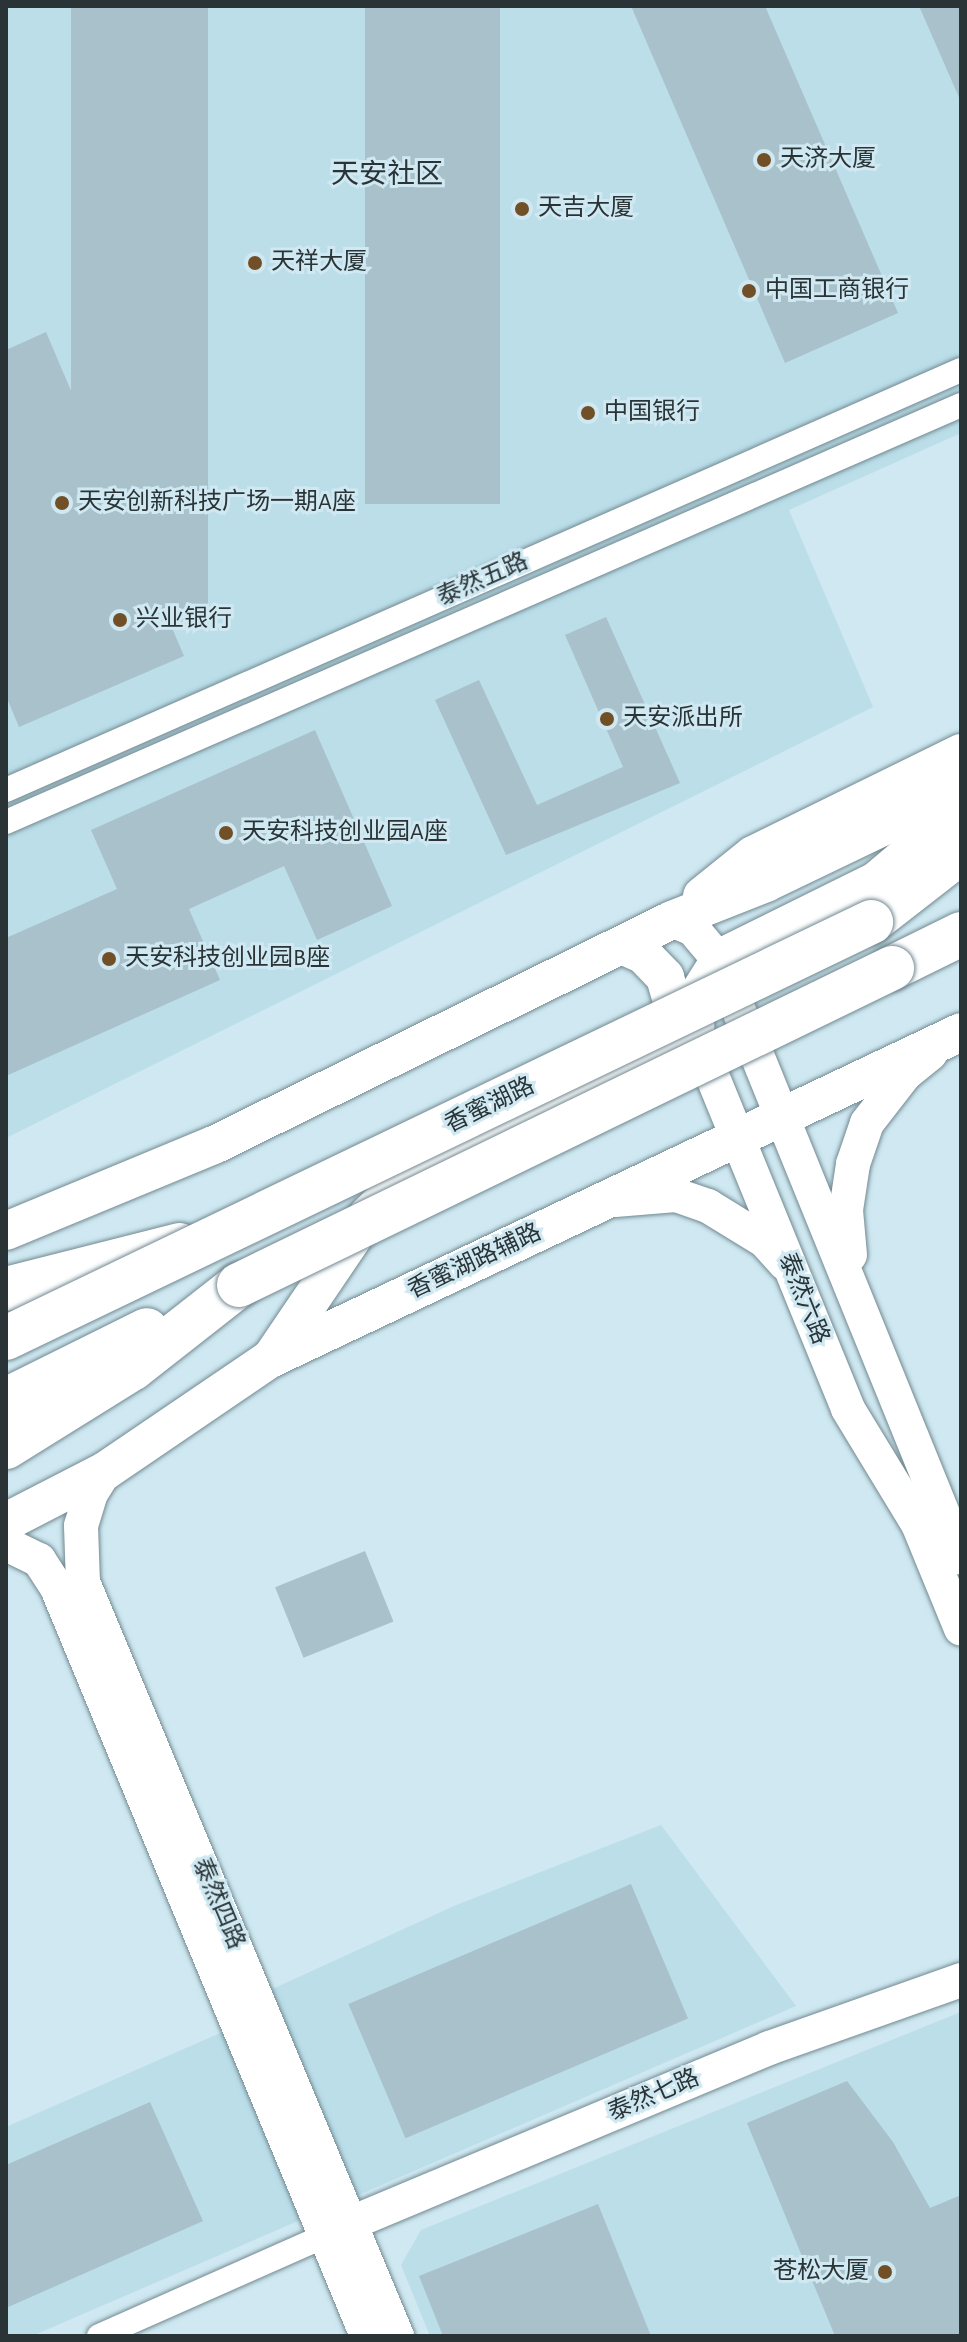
<!DOCTYPE html>
<html>
<head>
<meta charset="utf-8">
<style>
	body { margin:0 }
	#map { position:relative; width:967px; height:2342px; overflow:hidden; background:#cfe8f1; font-family:"Alegreya Sans","Noto Sans SC",sans-serif }
	div>[style] { position:absolute }
	.built>* { inset:0; background:#bbdee9 }
	.building>* { inset:0; background:#a9c1ca; transform-origin:0 0 }
	.roads { filter:drop-shadow(0 0 2px #728991) drop-shadow(0 0 2px #728991) }
	.street>* { height:24px; margin:-12px; padding:0 12px; transform-origin:12px; border-radius:12px; background:#fff }
	.secondary>* { height:34px; margin:-17px; padding:0 17px; transform-origin:17px; border-radius:17px; background:#fff }
	.primary>* { height:38px; margin:-19px; padding:0 19px; transform-origin:19px; border-radius:19px; background:#fff }
	.highway>* { height:44px; margin:-22px; padding:0 22px; transform-origin:22px; border-radius:22px; background:#fff }
	.bridges { filter:drop-shadow(0 0 2px #728991) drop-shadow(0 0 2px #728991) }
	.highway-bridge>* { height:44px; margin:-22px; padding:0 22px; transform-origin:22px; border-radius:22px; background:#fff }
	.dots>* { width:22px; height:22px; translate:-50% -50%; box-sizing:border-box; border:4px solid #cfe8f1; border-radius:50% }
	span { translate:-50% -50%; white-space:nowrap; text-align:center; line-height:1.15; -webkit-text-stroke:6px #cfe8f1; paint-order:stroke }
	.poi-label { font-size:24px; color:#2a3437 }
	.left { translate:0 -50%; text-align:left }
	.right { translate:-100% -50%; text-align:right }
	.street-label { font-size:24px; color:#2a3437 }
	.quarter-label { font-size:28px; color:#2a3437 }
	.frame { position:absolute; inset:0; border:8px solid #2a3437; pointer-events:none }
</style>
</head>
<body>
<div id="map">
	<div class="built">
		<div style="clip-path:polygon(6px 6px,961px 6px,961px 433px,789px 510px,873px 707px,6px 1138px)"></div>
		<div style="clip-path:polygon(661px 1825px,796px 2006px,32px 2336px,6px 2336px,6px 2127px,275px 2009px,268px 1991px,454px 1906px)"></div>
		<div style="clip-path:polygon(961px 2012px,961px 2336px,430px 2336px,401px 2265px,421px 2230px)"></div>
	</div>
	<div class="building">
		<div style="left:71px;top:6px;width:137px;height:619px"></div>
		<div style="left:365px;top:6px;width:135px;height:498px"></div>
		<div style="clip-path:polygon(631px 6px,765px 6px,898px 313px,785px 363px)"></div>
		<div style="clip-path:polygon(919px 6px,961px 6px,961px 102px)"></div>
		<div style="clip-path:polygon(46px 332px,184px 656px,19px 727px,6px 696px,6px 350px)"></div>
		<div style="clip-path:polygon(606px 617px,680px 783px,506px 855px,435px 700px,479px 680px,537px 805px,623px 767px,565px 635px)"></div>
		<div style="clip-path:polygon(315px 730px,392px 906px,317px 940px,284px 866px,189px 909px,220px 980px,6px 1076px,6px 938px,117px 889px,91px 830px)"></div>
		<div style="left:365px;top:1551px;width:76px;height:97px;rotate:68deg"></div>
		<div style="left:631px;top:1884px;width:146px;height:307px;rotate:67deg"></div>
		<div style="clip-path:polygon(847px 2081px,893px 2142px,930px 2208px,961px 2195px,961px 2336px,835px 2336px,747px 2123px)"></div>
		<div style="clip-path:polygon(150px 2102px,203px 2221px,6px 2308px,6px 2165px)"></div>
		<div style="clip-path:polygon(598px 2204px,651px 2336px,443px 2336px,419px 2276px)"></div>
	</div>
	<div class="roads">
		<div class="street">
			<div style="left:6px;top:790px;width:1043px;rotate:-23.74deg"></div>
			<div style="left:6px;top:822px;width:1042px;rotate:-23.59deg"></div>
			<div style="left:99px;top:2336px;width:249px;rotate:-23.9deg"></div>
		</div>
		<div class="secondary">
			<div style="left:672px;top:920px;width:23px;rotate:23deg"></div>
			<div style="left:693px;top:929px;width:39px;rotate:50deg"></div>
			<div style="left:718px;top:959px;width:646px;rotate:67.92deg"></div>
			<div style="left:718px;top:959px;width:41px;rotate:122.2deg"></div>
			<div style="left:696px;top:994px;width:47px;rotate:87.6deg"></div>
			<div style="left:698px;top:1041px;width:397px;rotate:67.8deg"></div>
			<div style="left:848px;top:1409px;width:135px;rotate:58.7deg"></div>
			<div style="left:918px;top:1524px;width:113px;rotate:67.7deg"></div>
			<div style="left:615px;top:1200px;width:61px;rotate:-4.7deg"></div>
			<div style="left:676px;top:1195px;width:34px;rotate:19deg"></div>
			<div style="left:708px;top:1206px;width:67px;rotate:31.6deg"></div>
			<div style="left:765px;top:1241px;width:30px;rotate:48deg"></div>
			<div style="left:850px;top:1255px;width:45px;rotate:-95.1deg"></div>
			<div style="left:846px;top:1210px;width:47px;rotate:-81.3deg"></div>
			<div style="left:853px;top:1164px;width:43px;rotate:-71.1deg"></div>
			<div style="left:867px;top:1123px;width:62px;rotate:-52.2deg"></div>
			<div style="left:905px;top:1074px;width:33px;rotate:-39deg"></div>
			<div style="left:105px;top:1471px;width:26px;rotate:122deg"></div>
			<div style="left:91px;top:1493px;width:34px;rotate:107deg"></div>
			<div style="left:81px;top:1526px;width:56px;rotate:88deg"></div>
			<div style="left:83px;top:1582px;width:817px;rotate:67.39deg"></div>
			<div style="left:6px;top:1544px;width:37px;rotate:26deg"></div>
			<div style="left:39px;top:1560px;width:33px;rotate:57deg"></div>
			<div style="left:57px;top:1588px;width:810px;rotate:67.49deg"></div>
			<div style="left:351px;top:2223px;width:453px;rotate:-22.7deg"></div>
			<div style="left:769px;top:2048px;width:204px;rotate:-19.5deg"></div>
		</div>
		<div class="primary">
			<div style="left:702px;top:896px;width:65px;rotate:-38.8deg"></div>
			<div style="left:753px;top:855px;width:232px;rotate:-26.1deg"></div>
			<div style="left:718px;top:959px;width:176px;rotate:-26.3deg"></div>
			<div style="left:876px;top:881px;width:77px;rotate:-40.3deg"></div>
			<div style="left:935px;top:831px;width:29px;rotate:-27deg"></div>
			<div style="left:6px;top:1231px;width:225px;rotate:-22.5deg"></div>
			<div style="left:214px;top:1145px;width:510px;rotate:-26.16deg"></div>
			<div style="left:672px;top:920px;width:101px;rotate:-21.5deg"></div>
			<div style="left:766px;top:883px;width:216px;rotate:-25.7deg"></div>
			<div style="left:272px;top:1357px;width:171px;rotate:-55.9deg"></div>
			<div style="left:368px;top:1215px;width:47px;rotate:-44.1deg"></div>
			<div style="left:402px;top:1182px;width:67px;rotate:-32.3deg"></div>
			<div style="left:459px;top:1146px;width:192px;rotate:-25.6deg"></div>
			<div style="left:632px;top:1063px;width:40px;rotate:-37deg"></div>
			<div style="left:664px;top:1039px;width:35px;rotate:-75deg"></div>
			<div style="left:673px;top:1005px;width:29px;rotate:-106deg"></div>
			<div style="left:665px;top:977px;width:30px;rotate:-134deg"></div>
			<div style="left:644px;top:955px;width:24px;rotate:-156deg"></div>
			<div style="left:6px;top:1522px;width:111px;rotate:-27.3deg"></div>
			<div style="left:105px;top:1471px;width:199px;rotate:-34.2deg"></div>
			<div style="left:270px;top:1359px;width:764px;rotate:-25.32deg"></div>
		</div>
		<div class="highway">
			<div style="left:871px;top:922px;width:114px;rotate:-37.9deg"></div>
			<div style="left:892px;top:968px;width:77px;rotate:-26.2deg"></div>
			<div style="left:6px;top:1289px;width:179px;rotate:-14.2deg"></div>
			<div style="left:6px;top:1400px;width:157px;rotate:-26.4deg"></div>
			<div style="left:6px;top:1447px;width:150px;rotate:-31.9deg"></div>
			<div style="left:133px;top:1368px;width:135px;rotate:-38.1deg"></div>
		</div>
	</div>
	<div class="bridges">
		<div class="highway-bridge">
			<div style="left:239px;top:1285px;width:726px;rotate:-25.89deg"></div>
			<div style="left:6px;top:1338px;width:960px;rotate:-25.68deg"></div>
		</div>
	</div>
	<div class="dots">
		<div style="left:764px;top:160px;background:#715027"></div>
		<div style="left:522px;top:209px;background:#715027"></div>
		<div style="left:255px;top:263px;background:#715027"></div>
		<div style="left:749px;top:291px;background:#715027"></div>
		<div style="left:588px;top:413px;background:#715027"></div>
		<div style="left:62px;top:503px;background:#715027"></div>
		<div style="left:120px;top:620px;background:#715027"></div>
		<div style="left:607px;top:719px;background:#715027"></div>
		<div style="left:226px;top:833px;background:#715027"></div>
		<div style="left:109px;top:959px;background:#715027"></div>
		<div style="left:885px;top:2272px;background:#715027"></div>
	</div>
	<div class="poi-label">
		<span class="left" style="left:780px;top:160px">天济大厦</span>
		<span class="left" style="left:538px;top:209px">天吉大厦</span>
		<span class="left" style="left:271px;top:263px">天祥大厦</span>
		<span class="left" style="left:765px;top:291px">中国工商银行</span>
		<span class="left" style="left:604px;top:413px">中国银行</span>
		<span class="left" style="left:78px;top:503px">天安创新科技广场一期A座</span>
		<span class="left" style="left:136px;top:620px">兴业银行</span>
		<span class="left" style="left:623px;top:719px">天安派出所</span>
		<span class="left" style="left:242px;top:833px">天安科技创业园A座</span>
		<span class="left" style="left:125px;top:959px">天安科技创业园B座</span>
		<span class="right" style="left:869px;top:2272px">苍松大厦</span>
	</div>
	<div class="street-label">
		<span style="left:483px;top:580px;rotate:-24deg">泰然五路</span>
		<span style="left:490px;top:1106px;rotate:-26deg">香蜜湖路</span>
		<span style="left:475px;top:1262px;rotate:-25deg">香蜜湖路辅路</span>
		<span style="left:803px;top:1299px;rotate:68deg">泰然六路</span>
		<span style="left:218px;top:1904px;rotate:67deg">泰然四路</span>
		<span style="left:654px;top:2096px;rotate:-23deg">泰然七路</span>
	</div>
	<div class="quarter-label">
		<span style="left:387px;top:175px">天安社区</span>
	</div>
	<div class="frame"></div>
</div>
</body>
</html>
